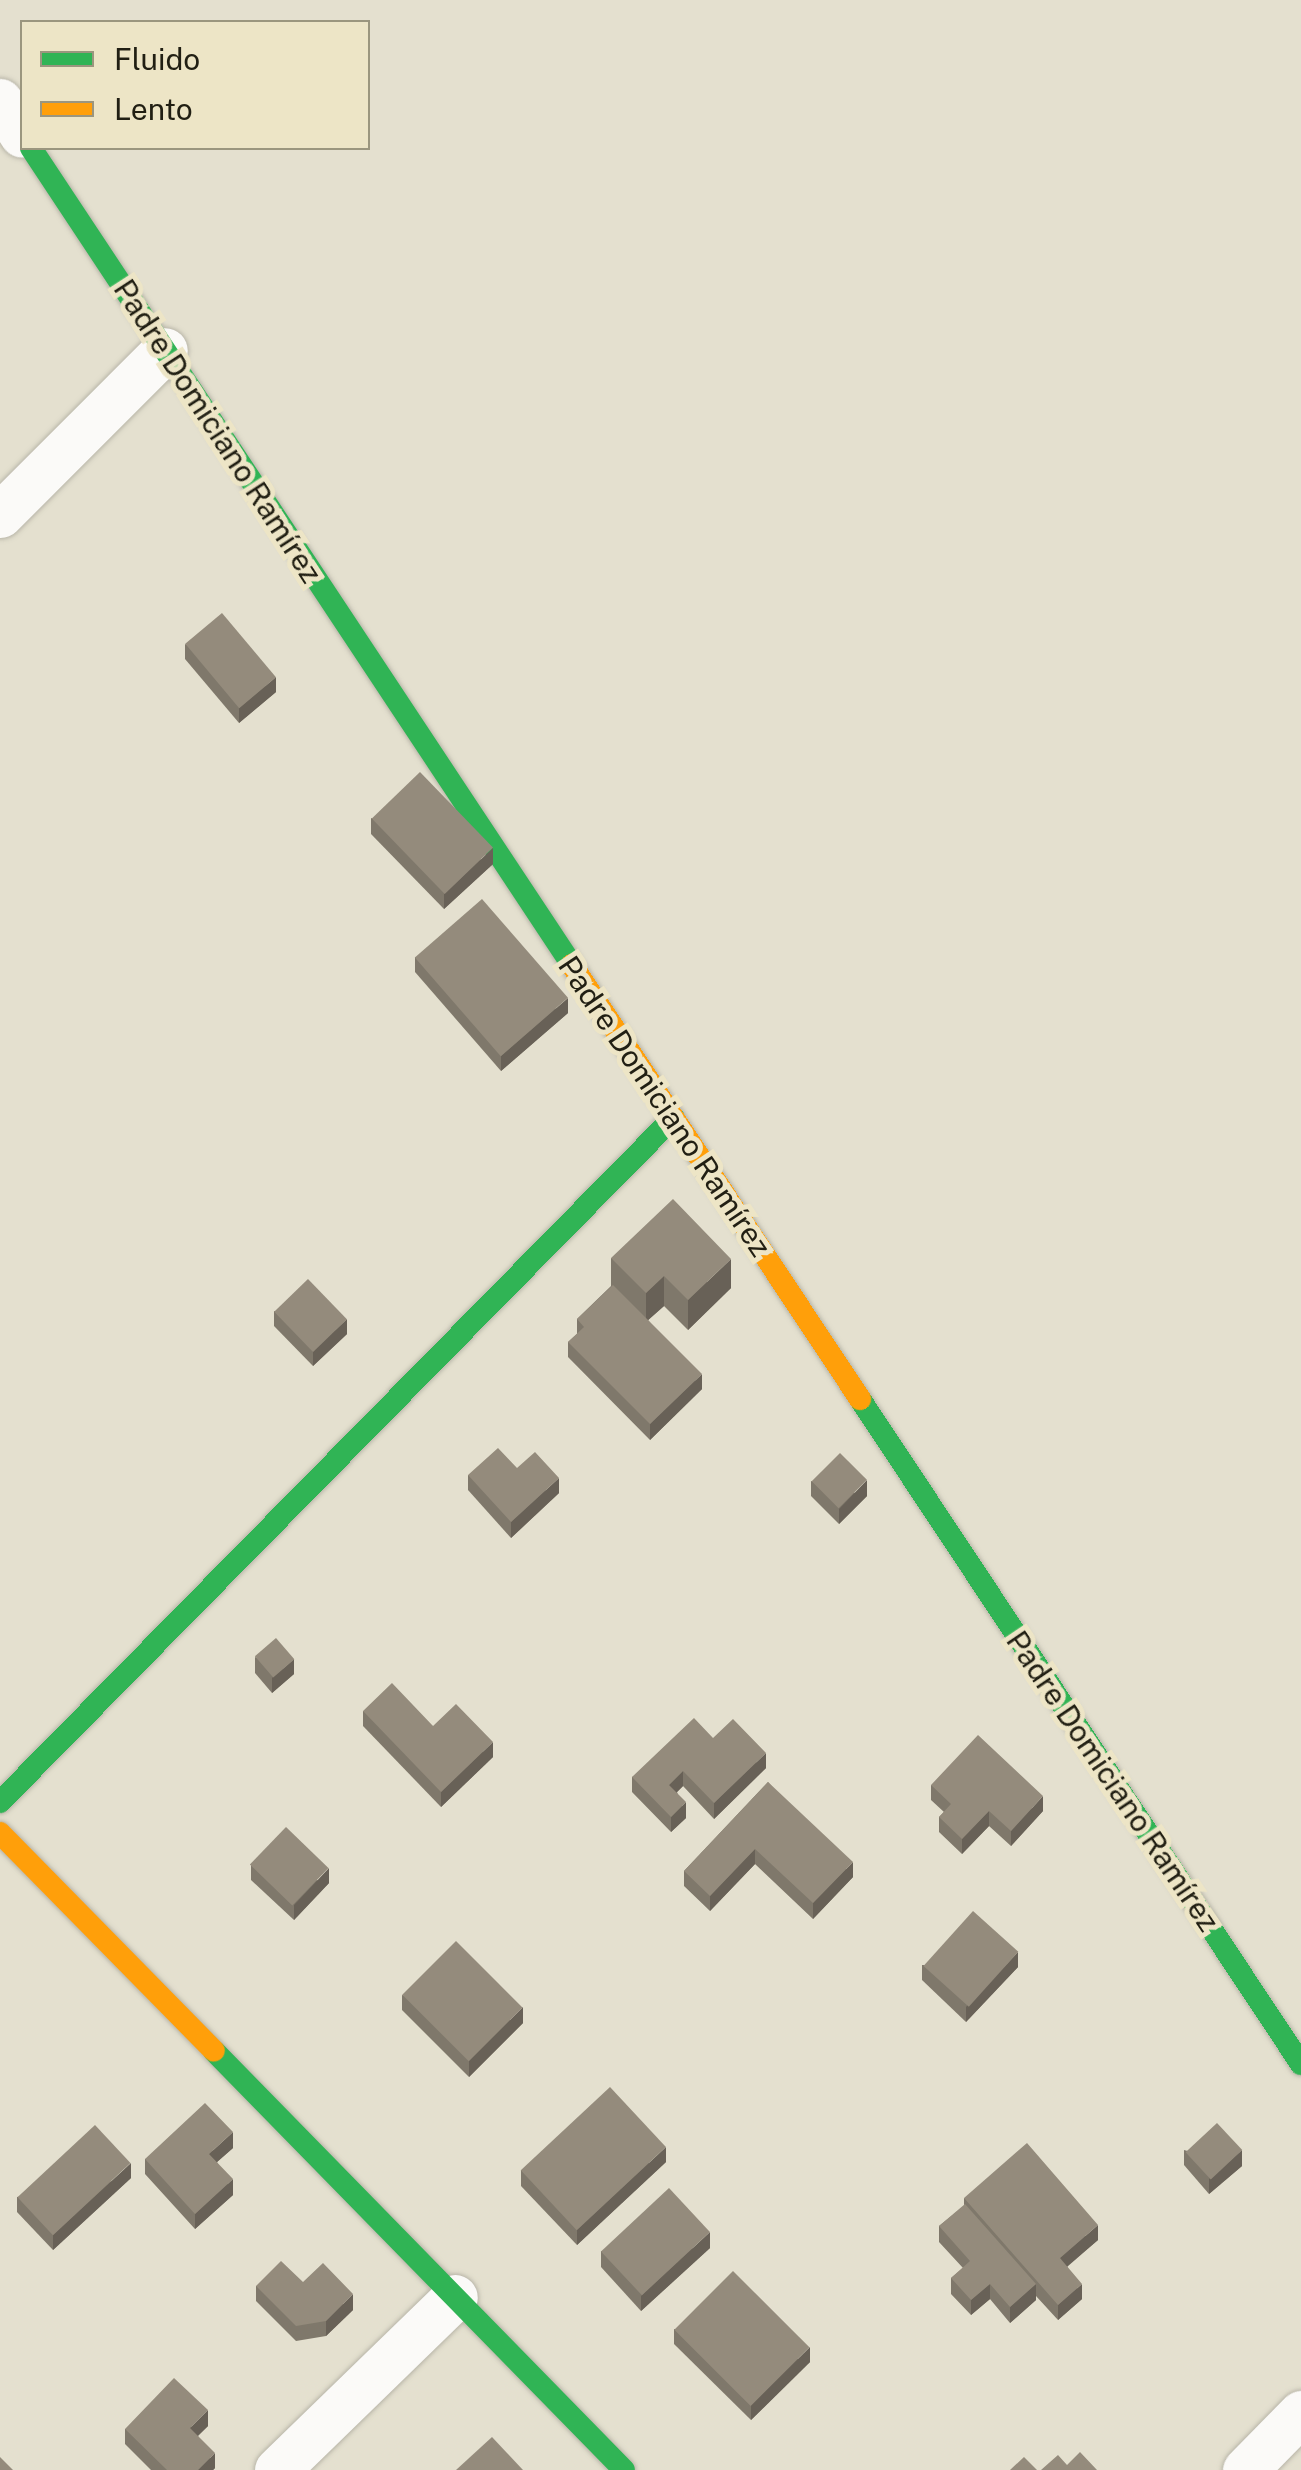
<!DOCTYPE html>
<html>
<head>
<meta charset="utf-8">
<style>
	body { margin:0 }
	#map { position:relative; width:1301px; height:2470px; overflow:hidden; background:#e4e0cf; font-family:"Public Sans",sans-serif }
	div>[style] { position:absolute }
	.roads { filter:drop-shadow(0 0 2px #b8b5a8) drop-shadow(0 0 2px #b8b5a8) }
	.street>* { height:45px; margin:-22.5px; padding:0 22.5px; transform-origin:22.5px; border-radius:22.5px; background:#fbfaf8 }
	.fast>* { height:22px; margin:-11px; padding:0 11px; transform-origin:11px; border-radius:11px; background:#30b455 }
	.slow>* { height:22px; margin:-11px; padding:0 11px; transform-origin:11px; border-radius:11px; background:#ff9f0a }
	.wall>* { inset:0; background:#7f786b }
	.shaded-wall>* { inset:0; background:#686157 }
	.building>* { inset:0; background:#948b7c; transform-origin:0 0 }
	span { translate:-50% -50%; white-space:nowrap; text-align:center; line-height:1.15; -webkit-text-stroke:10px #ede5c6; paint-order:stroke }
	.street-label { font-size:30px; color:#211f13 }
	.legend { position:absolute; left:20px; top:20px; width:350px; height:130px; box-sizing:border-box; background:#ede5c6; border:2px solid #9b967e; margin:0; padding:12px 18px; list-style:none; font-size:30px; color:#211f13 }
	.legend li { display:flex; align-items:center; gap:20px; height:50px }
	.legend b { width:50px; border:2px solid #9b967e }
</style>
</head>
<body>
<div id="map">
	<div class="roads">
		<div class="street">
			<div style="left:0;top:101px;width:40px;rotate:57.1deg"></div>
			<div style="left:0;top:515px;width:233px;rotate:-45deg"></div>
			<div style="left:277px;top:2470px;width:248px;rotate:-44.2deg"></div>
			<div style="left:1245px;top:2470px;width:80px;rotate:-45.5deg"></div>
		</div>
		<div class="fast">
			<div style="left:31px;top:148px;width:980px;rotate:56.49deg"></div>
			<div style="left:860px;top:1399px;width:798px;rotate:56.45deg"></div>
			<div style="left:0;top:1802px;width:960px;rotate:-45.46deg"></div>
			<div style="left:214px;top:2051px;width:586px;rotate:45.62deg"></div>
		</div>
		<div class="slow">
			<div style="left:572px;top:965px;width:521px;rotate:56.43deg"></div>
			<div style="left:0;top:1833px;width:305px;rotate:45.5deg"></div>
		</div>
	</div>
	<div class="wall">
		<div style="clip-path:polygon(185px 644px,276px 692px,239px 723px,185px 659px)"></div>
		<div style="clip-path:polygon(371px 818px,493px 864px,444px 909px,371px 834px)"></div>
		<div style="clip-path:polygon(415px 957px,568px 1013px,501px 1071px,415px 972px)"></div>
		<div style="clip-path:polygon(611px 1258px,731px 1288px,688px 1330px,664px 1306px,648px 1320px,702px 1389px,650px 1440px,568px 1357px,568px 1342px,577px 1334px,577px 1319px,611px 1286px)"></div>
		<div style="clip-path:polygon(274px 1311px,347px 1334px,313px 1366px,274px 1326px)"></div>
		<div style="clip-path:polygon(468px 1475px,559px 1493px,511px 1538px,468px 1490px)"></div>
		<div style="clip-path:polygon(811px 1481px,867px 1496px,839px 1524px,811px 1496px)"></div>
		<div style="clip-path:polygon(255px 1657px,294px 1674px,272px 1693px,255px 1673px)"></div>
		<div style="clip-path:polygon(363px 1711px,433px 1726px,493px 1757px,441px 1807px,363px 1726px)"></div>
		<div style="clip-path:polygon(713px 1738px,766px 1768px,714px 1819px,683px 1786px,677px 1792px,686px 1818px,671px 1832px,632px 1792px,632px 1777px)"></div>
		<div style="clip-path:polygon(768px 1782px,853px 1877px,813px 1919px,755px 1864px,710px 1911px,684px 1886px,684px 1871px)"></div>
		<div style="clip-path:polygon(931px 1785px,1043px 1811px,1011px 1846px,989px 1826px,962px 1854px,939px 1832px,939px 1817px,944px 1812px,931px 1800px)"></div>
		<div style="clip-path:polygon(251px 1865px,329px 1883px,294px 1920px,251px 1880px)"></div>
		<div style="clip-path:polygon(922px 1965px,1018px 1967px,966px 2022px,922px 1980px)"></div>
		<div style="clip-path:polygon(402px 1995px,523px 2023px,469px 2077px,402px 2010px)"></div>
		<div style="clip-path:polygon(233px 2148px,217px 2162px,233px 2195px,195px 2229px,145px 2174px,145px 2159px)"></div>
		<div style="clip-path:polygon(1184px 2150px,1242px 2166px,1209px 2194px,1184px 2165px)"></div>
		<div style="clip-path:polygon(666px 2162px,577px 2245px,521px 2186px,521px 2170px)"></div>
		<div style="clip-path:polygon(131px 2178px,53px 2250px,17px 2212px,17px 2197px)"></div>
		<div style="clip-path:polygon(964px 2198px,1098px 2240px,1067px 2266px,1082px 2299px,1058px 2320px,1036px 2296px,1036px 2300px,1010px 2323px,990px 2299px,971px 2315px,951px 2294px,951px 2278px,963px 2268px,939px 2242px,939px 2226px,964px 2206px)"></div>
		<div style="clip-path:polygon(710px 2248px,641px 2311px,601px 2267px,601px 2251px)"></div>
		<div style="clip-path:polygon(303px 2282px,353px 2310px,326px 2336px,296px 2341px,256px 2301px,256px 2286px)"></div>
		<div style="clip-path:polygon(674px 2329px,810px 2362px,751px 2420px,674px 2344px)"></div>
		<div style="clip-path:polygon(208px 2426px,198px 2436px,215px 2468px,213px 2470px,151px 2470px,125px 2444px,125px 2429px)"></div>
	</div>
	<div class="shaded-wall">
		<div style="clip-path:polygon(276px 677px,276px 692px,239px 723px,239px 708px)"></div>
		<div style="clip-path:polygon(493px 848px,493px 864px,444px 909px,444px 894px)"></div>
		<div style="clip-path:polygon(568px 998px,568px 1013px,501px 1071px,501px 1056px)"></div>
		<div style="clip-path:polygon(731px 1259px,731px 1288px,688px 1330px,688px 1300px)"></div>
		<div style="clip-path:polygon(664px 1276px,664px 1306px,646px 1322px,646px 1293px)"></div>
		<div style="clip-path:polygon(347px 1319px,347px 1334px,313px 1366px,313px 1351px)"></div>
		<div style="clip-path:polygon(702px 1374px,702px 1389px,650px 1440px,650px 1424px)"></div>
		<div style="clip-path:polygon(559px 1478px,559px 1493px,511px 1538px,511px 1522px)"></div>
		<div style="clip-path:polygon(867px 1480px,867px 1496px,839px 1524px,839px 1509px)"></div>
		<div style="clip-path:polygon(294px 1659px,294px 1674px,272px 1693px,272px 1678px)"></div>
		<div style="clip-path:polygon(493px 1742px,493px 1757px,441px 1807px,441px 1792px)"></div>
		<div style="clip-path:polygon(766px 1753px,766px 1768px,714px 1819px,714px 1803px)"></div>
		<div style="clip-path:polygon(683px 1771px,683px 1786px,669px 1800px,669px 1785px)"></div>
		<div style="clip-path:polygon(1043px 1796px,1043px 1811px,1011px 1846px,1011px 1831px)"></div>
		<div style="clip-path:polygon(686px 1802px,686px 1818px,671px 1832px,671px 1817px)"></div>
		<div style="clip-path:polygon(989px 1811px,989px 1826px,962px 1854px,962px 1839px)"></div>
		<div style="clip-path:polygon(755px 1849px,755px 1864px,710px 1911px,710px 1896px)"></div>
		<div style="clip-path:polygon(853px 1862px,853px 1877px,813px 1919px,813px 1903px)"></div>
		<div style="clip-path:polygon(329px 1868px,329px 1883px,294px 1920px,294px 1905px)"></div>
		<div style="clip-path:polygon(1018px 1952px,1018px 1967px,966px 2022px,966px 2007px)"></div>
		<div style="clip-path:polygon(523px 2007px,523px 2023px,469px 2077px,469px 2061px)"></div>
		<div style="clip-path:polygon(233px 2132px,233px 2148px,209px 2169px,209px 2154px)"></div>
		<div style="clip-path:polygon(666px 2147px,666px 2162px,577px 2245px,577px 2230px)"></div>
		<div style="clip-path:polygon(1242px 2150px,1242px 2166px,1209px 2194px,1209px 2179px)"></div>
		<div style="clip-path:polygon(131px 2163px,131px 2178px,53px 2250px,53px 2235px)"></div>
		<div style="clip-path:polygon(233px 2179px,233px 2195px,195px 2229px,195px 2214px)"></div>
		<div style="clip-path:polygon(1098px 2225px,1098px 2240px,1060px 2273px,1060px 2258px)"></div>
		<div style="clip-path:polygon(710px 2232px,710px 2248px,641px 2311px,641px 2296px)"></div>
		<div style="clip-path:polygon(990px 2284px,990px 2299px,971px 2315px,971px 2300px)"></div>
		<div style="clip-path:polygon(1036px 2284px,1036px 2300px,1010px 2323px,1010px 2307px)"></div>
		<div style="clip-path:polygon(1082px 2284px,1082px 2299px,1058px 2320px,1058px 2305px)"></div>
		<div style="clip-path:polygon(353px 2294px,353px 2310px,326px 2336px,326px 2321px)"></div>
		<div style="clip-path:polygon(810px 2347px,810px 2362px,751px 2420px,751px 2405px)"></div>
		<div style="clip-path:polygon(208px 2410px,208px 2426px,190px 2443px,190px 2428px)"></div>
		<div style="clip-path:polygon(215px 2453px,215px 2468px,213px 2470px,198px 2470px)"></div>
	</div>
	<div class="building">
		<div style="left:222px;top:613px;width:84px;height:48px;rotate:50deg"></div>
		<div style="left:420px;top:772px;width:105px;height:67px;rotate:46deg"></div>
		<div style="left:482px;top:899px;width:131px;height:89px;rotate:49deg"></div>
		<div style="clip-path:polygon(673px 1199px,731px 1259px,688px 1300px,664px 1276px,646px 1293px,611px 1258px)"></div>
		<div style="left:308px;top:1279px;width:56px;height:47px;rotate:46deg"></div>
		<div style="clip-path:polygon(613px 1285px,702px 1374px,650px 1424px,568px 1342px,584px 1327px,577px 1319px)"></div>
		<div style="clip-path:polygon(498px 1448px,517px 1468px,535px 1452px,559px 1478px,511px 1522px,468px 1475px)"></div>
		<div style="left:840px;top:1453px;width:38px;height:40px;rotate:45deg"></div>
		<div style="left:276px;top:1638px;width:28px;height:28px;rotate:49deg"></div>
		<div style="clip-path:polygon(392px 1683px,433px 1726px,456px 1704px,493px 1742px,441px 1792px,363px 1711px)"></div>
		<div style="clip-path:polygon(694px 1718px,713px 1738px,733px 1719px,766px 1753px,714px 1803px,683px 1771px,669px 1785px,686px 1802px,671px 1817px,632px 1777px)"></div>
		<div style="clip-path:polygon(978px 1735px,1043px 1796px,1011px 1831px,989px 1811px,962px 1839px,939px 1817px,951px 1804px,931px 1785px)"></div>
		<div style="clip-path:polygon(768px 1782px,853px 1862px,813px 1903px,755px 1849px,710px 1896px,684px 1871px)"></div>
		<div style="left:286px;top:1827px;width:59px;height:52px;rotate:44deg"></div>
		<div style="left:973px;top:1911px;width:61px;height:74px;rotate:42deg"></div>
		<div style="left:456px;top:1941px;width:94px;height:76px;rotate:45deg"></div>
		<div style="left:610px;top:2087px;width:82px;height:122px;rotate:47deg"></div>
		<div style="clip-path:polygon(205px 2103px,233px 2132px,209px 2154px,233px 2179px,195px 2214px,145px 2159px)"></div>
		<div style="left:1217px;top:2123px;width:37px;height:43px;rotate:47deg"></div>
		<div style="left:95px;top:2125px;width:52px;height:106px;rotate:47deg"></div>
		<div style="clip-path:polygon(1027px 2143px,1098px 2225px,1060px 2258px,1082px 2284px,1058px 2305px,964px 2198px)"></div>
		<div style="left:669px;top:2188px;width:60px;height:93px;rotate:47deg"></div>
		<div style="clip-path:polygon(965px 2204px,1036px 2284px,1010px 2307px,990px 2284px,971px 2300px,951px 2278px,970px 2261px,939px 2226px)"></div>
		<div style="clip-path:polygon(281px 2261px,303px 2282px,323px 2263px,353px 2294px,326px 2321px,296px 2326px,256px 2286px)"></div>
		<div style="left:733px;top:2271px;width:108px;height:83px;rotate:45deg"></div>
		<div style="clip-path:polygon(174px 2378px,208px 2410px,190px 2428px,215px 2453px,198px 2470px,167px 2470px,125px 2429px)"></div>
		<div style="clip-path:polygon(492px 2437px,523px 2470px,456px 2470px)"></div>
		<div style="clip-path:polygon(1080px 2452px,1097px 2470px,1041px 2470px,1058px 2455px,1067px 2465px)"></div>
		<div style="clip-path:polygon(0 2457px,13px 2470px,0 2470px)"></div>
		<div style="clip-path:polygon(1024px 2457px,1037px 2470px,1010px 2470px)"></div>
	</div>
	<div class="street-label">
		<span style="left:218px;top:431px;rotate:57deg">Padre Domiciano Ramírez</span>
		<span style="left:665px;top:1106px;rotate:56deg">Padre Domiciano Ramírez</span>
		<span style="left:1113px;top:1781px;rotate:56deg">Padre Domiciano Ramírez</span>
	</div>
	<ul class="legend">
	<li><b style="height:12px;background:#30b455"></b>Fluido</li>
	<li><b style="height:12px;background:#ff9f0a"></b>Lento</li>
	</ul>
</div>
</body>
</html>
